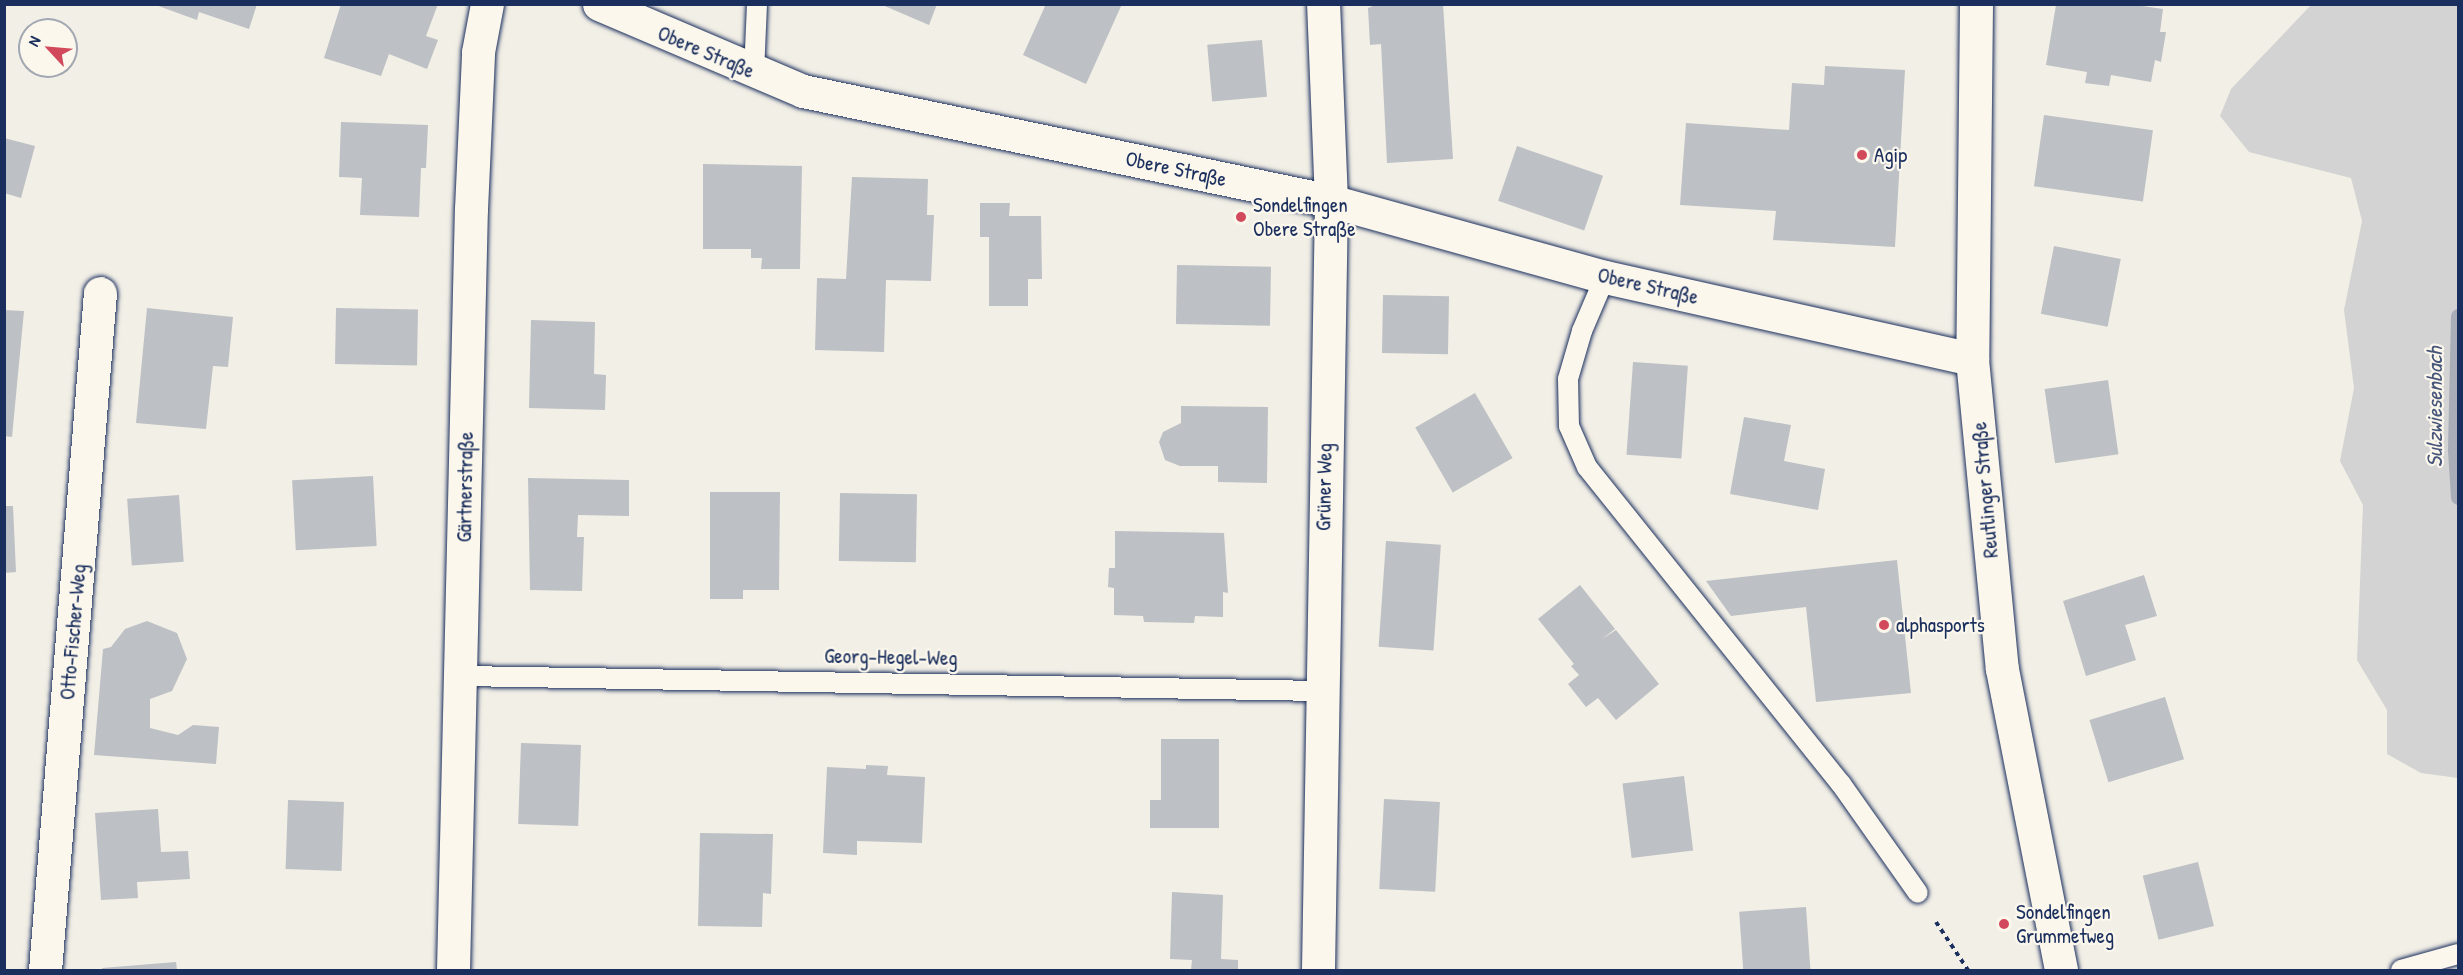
<!DOCTYPE html>
<html>
<head>
<meta charset="utf-8">
<style>
	body { margin:0 }
	#map { position:relative; width:2463px; height:975px; overflow:hidden; background:#f2efe6; font-family:"Patrick Hand",sans-serif }
	div>[style] { position:absolute }
	.green>* { inset:0; background:#d2d3d2 }
	.stream>* { height:15px; margin:-7.5px; padding:0 7.5px; transform-origin:7.5px; border-radius:7.5px; background:#a9adb7 }
	.building>* { inset:0; background:#bdc0c4; transform-origin:0 0 }
	.path>* { height:4px; margin-top:-2px; transform-origin:0; background:repeating-linear-gradient(90deg,#1b2f5e 0 4.5px,transparent 0 9px) }
	.roads { filter:drop-shadow(0 0 2px #1b2f5e) drop-shadow(0 0 2px #1b2f5e) }
	.lane>* { height:20px; margin:-10px; padding:0 10px; transform-origin:10px; border-radius:10px; background:#fbf7ec }
	.street>* { height:33px; margin:-16.5px; padding:0 16.5px; transform-origin:16.5px; border-radius:16.5px; background:#fbf7ec }
	.secondary>* { height:33px; margin:-16.5px; padding:0 16.5px; transform-origin:16.5px; border-radius:16.5px; background:#fbf7ec }
	.dots>* { width:16px; height:16px; translate:-50% -50%; box-sizing:border-box; border:3px solid #fbf7ec; border-radius:50% }
	span { translate:-50% -50%; white-space:nowrap; text-align:center; line-height:1.15; -webkit-text-stroke:4.5px #fbf7ec; paint-order:stroke }
	.street-label { font-size:21px; color:#1b2f5e }
	.poi-label { font-size:21px; color:#1b2f5e }
	.left { translate:0 -50%; text-align:left }
	.water-label { font-size:22px; color:#465579; font-style:italic }
	.frame { position:absolute; inset:0; border:6px solid #1b2f5e; pointer-events:none }
	.north { position:absolute; left:18px; top:18px; width:60px; height:60px; box-sizing:border-box; background:#fbf7ec; border:2px solid #a1a7b3; border-radius:50%; rotate:296deg; font-size:16px; font-weight:700; line-height:24px; text-align:center; color:#1b2f5e }
	.north::after { content:''; display:block; margin:auto; width:21px; height:27px; background:#d1495b; clip-path:polygon(50% 0,100% 100%,50% 72%,0 100%) }
</style>
</head>
<body>
<div id="map">
	<div class="green">
		<div style="clip-path:polygon(2311px 5px,2458px 5px,2458px 778px,2421px 773px,2387px 754px,2387px 710px,2357px 660px,2363px 505px,2340px 461px,2354px 388px,2344px 310px,2362px 221px,2351px 178px,2249px 152px,2220px 116px,2231px 89px)"></div>
	</div>
	<div class="stream">
		<div style="left:2458px;top:316px;width:134px;rotate:91.3deg"></div>
		<div style="left:2455px;top:450px;width:47px;rotate:86.3deg"></div>
	</div>
	<div class="building">
		<div style="clip-path:polygon(153px 4px,257px 4px,249px 29px,199px 12px,197px 20px)"></div>
		<div style="clip-path:polygon(341px 4px,438px 4px,426px 36px,438px 40px,427px 69px,389px 54px,381px 76px,324px 58px)"></div>
		<div style="clip-path:polygon(880px 4px,937px 4px,929px 25px)"></div>
		<div style="clip-path:polygon(1046px 4px,1122px 4px,1086px 84px,1023px 55px)"></div>
		<div style="clip-path:polygon(1378px 4px,1443px 4px,1453px 159px,1387px 163px,1381px 44px,1370px 45px,1368px 8px)"></div>
		<div style="clip-path:polygon(2056px 5px,2135px 5px,2163px 9px,2160px 32px,2166px 32px,2161px 62px,2155px 60px,2151px 82px,2111px 75px,2109px 86px,2085px 83px,2087px 72px,2046px 65px)"></div>
		<div style="left:1262px;top:40px;width:57px;height:55px;rotate:85deg"></div>
		<div style="clip-path:polygon(1825px 66px,1905px 70px,1895px 247px,1773px 240px,1776px 211px,1680px 205px,1686px 123px,1789px 130px,1792px 83px,1824px 85px)"></div>
		<div style="left:2044px;top:115px;width:110px;height:72px;rotate:8deg"></div>
		<div style="clip-path:polygon(341px 122px,428px 125px,426px 168px,421px 168px,419px 217px,360px 215px,362px 178px,339px 177px)"></div>
		<div style="clip-path:polygon(4px 138px,35px 146px,21px 198px,4px 193px)"></div>
		<div style="left:1517px;top:146px;width:91px;height:58px;rotate:19deg"></div>
		<div style="clip-path:polygon(703px 164px,802px 166px,800px 269px,761px 269px,762px 258px,751px 258px,751px 249px,703px 249px)"></div>
		<div style="clip-path:polygon(852px 177px,928px 179px,927px 215px,934px 215px,931px 281px,886px 280px,884px 352px,815px 350px,817px 278px,846px 279px)"></div>
		<div style="clip-path:polygon(980px 203px,1010px 203px,1009px 216px,1041px 216px,1042px 279px,1028px 279px,1028px 306px,989px 306px,989px 237px,980px 237px)"></div>
		<div style="left:2054px;top:246px;width:68px;height:69px;rotate:11deg"></div>
		<div style="left:1177px;top:265px;width:94px;height:59px;rotate:1deg"></div>
		<div style="left:1383px;top:295px;width:66px;height:58px;rotate:1deg"></div>
		<div style="clip-path:polygon(147px 308px,233px 317px,228px 367px,213px 366px,206px 429px,136px 423px)"></div>
		<div style="left:336px;top:308px;width:82px;height:56px;rotate:1deg"></div>
		<div style="clip-path:polygon(4px 310px,24px 311px,12px 437px,4px 436px)"></div>
		<div style="clip-path:polygon(531px 320px,595px 322px,594px 374px,606px 375px,605px 410px,529px 408px)"></div>
		<div style="left:1633px;top:362px;width:55px;height:93px;rotate:4deg"></div>
		<div style="left:2108px;top:380px;width:75px;height:64px;rotate:82deg"></div>
		<div style="left:1475px;top:393px;width:75px;height:69px;rotate:60deg"></div>
		<div style="clip-path:polygon(1181px 406px,1268px 407px,1267px 483px,1218px 482px,1218px 466px,1180px 466px,1165px 460px,1159px 442px,1163px 432px,1181px 423px)"></div>
		<div style="clip-path:polygon(1744px 417px,1791px 425px,1784px 461px,1825px 469px,1818px 510px,1730px 494px)"></div>
		<div style="left:373px;top:476px;width:70px;height:81px;rotate:87deg"></div>
		<div style="clip-path:polygon(528px 478px,629px 480px,629px 516px,578px 515px,577px 537px,584px 537px,582px 591px,530px 590px)"></div>
		<div style="clip-path:polygon(710px 492px,780px 492px,779px 590px,743px 590px,743px 599px,710px 599px)"></div>
		<div style="left:840px;top:493px;width:77px;height:68px;rotate:1deg"></div>
		<div style="left:179px;top:495px;width:67px;height:52px;rotate:86deg"></div>
		<div style="clip-path:polygon(4px 506px,13px 506px,16px 572px,4px 573px)"></div>
		<div style="clip-path:polygon(1115px 531px,1224px 533px,1228px 593px,1223px 592px,1223px 617px,1195px 616px,1194px 623px,1144px 622px,1143px 616px,1114px 615px,1114px 588px,1108px 587px,1109px 568px,1115px 568px)"></div>
		<div style="left:1386px;top:541px;width:55px;height:106px;rotate:4deg"></div>
		<div style="clip-path:polygon(1897px 560px,1911px 693px,1816px 702px,1806px 607px,1731px 616px,1706px 581px)"></div>
		<div style="clip-path:polygon(2144px 575px,2157px 616px,2125px 625px,2136px 660px,2086px 676px,2063px 601px)"></div>
		<div style="clip-path:polygon(1580px 585px,1615px 629px,1602px 639px,1616px 630px,1659px 684px,1616px 720px,1598px 698px,1586px 707px,1568px 684px,1579px 675px,1571px 666px,1574px 664px,1538px 619px)"></div>
		<div style="clip-path:polygon(147px 621px,177px 633px,187px 659px,172px 691px,150px 699px,150px 728px,178px 735px,193px 725px,219px 727px,216px 764px,94px 755px,103px 649px,111px 647px,125px 629px)"></div>
		<div style="left:2165px;top:697px;width:65px;height:79px;rotate:73deg"></div>
		<div style="clip-path:polygon(1161px 739px,1219px 739px,1219px 828px,1150px 828px,1150px 800px,1161px 800px)"></div>
		<div style="left:521px;top:743px;width:60px;height:81px;rotate:2deg"></div>
		<div style="clip-path:polygon(866px 765px,888px 766px,887px 775px,925px 777px,922px 843px,857px 841px,857px 855px,823px 853px,827px 767px,866px 769px)"></div>
		<div style="left:1684px;top:776px;width:75px;height:62px;rotate:83deg"></div>
		<div style="left:1384px;top:799px;width:56px;height:90px;rotate:3deg"></div>
		<div style="left:288px;top:800px;width:56px;height:69px;rotate:2deg"></div>
		<div style="clip-path:polygon(158px 809px,161px 852px,188px 851px,190px 879px,137px 882px,138px 898px,101px 900px,95px 813px)"></div>
		<div style="clip-path:polygon(700px 833px,773px 834px,771px 894px,763px 893px,762px 927px,698px 926px)"></div>
		<div style="left:2198px;top:862px;width:66px;height:57px;rotate:76deg"></div>
		<div style="clip-path:polygon(1172px 892px,1223px 895px,1221px 959px,1238px 960px,1238px 970px,1191px 970px,1192px 960px,1170px 959px)"></div>
		<div style="left:1806px;top:907px;width:63px;height:67px;rotate:86deg"></div>
		<div style="clip-path:polygon(176px 962px,177px 970px,103px 970px,102px 968px)"></div>
	</div>
	<div class="path">
		<div style="left:1936px;top:922px;width:58px;rotate:56.3deg"></div>
	</div>
	<div class="roads">
		<div class="lane">
			<div style="left:754px;top:73px;width:69px;rotate:-87.5deg"></div>
			<div style="left:1605px;top:277px;width:59px;rotate:113.1deg"></div>
			<div style="left:1582px;top:331px;width:50px;rotate:106.3deg"></div>
			<div style="left:1568px;top:379px;width:47px;rotate:88.8deg"></div>
			<div style="left:1569px;top:426px;width:45px;rotate:66.3deg"></div>
			<div style="left:1587px;top:467px;width:406px;rotate:51.3deg"></div>
			<div style="left:1841px;top:784px;width:133px;rotate:54.8deg"></div>
			<div style="left:462px;top:676px;width:858px;rotate:1deg"></div>
			<div style="left:2401px;top:970px;width:59px;rotate:-15.7deg"></div>
		</div>
		<div class="street">
			<div style="left:599px;top:4px;width:222px;rotate:23.1deg"></div>
			<div style="left:803px;top:91px;width:539px;rotate:11.77deg"></div>
			<div style="left:1331px;top:201px;width:284px;rotate:15.5deg"></div>
			<div style="left:1605px;top:277px;width:376px;rotate:12.6deg"></div>
			<div style="left:45px;top:970px;width:679px;rotate:-85.36deg"></div>
			<div style="left:453px;top:970px;width:761px;rotate:-88.65deg"></div>
			<div style="left:471px;top:209px;width:157px;rotate:-87.4deg"></div>
			<div style="left:478px;top:52px;width:49px;rotate:-79.4deg"></div>
			<div style="left:1318px;top:970px;width:769px;rotate:-89.03deg"></div>
			<div style="left:1331px;top:201px;width:197px;rotate:-92.3deg"></div>
		</div>
		<div class="secondary">
			<div style="left:1976px;top:4px;width:355px;rotate:90.6deg"></div>
			<div style="left:1972px;top:359px;width:311px;rotate:84.5deg"></div>
			<div style="left:2002px;top:669px;width:307px;rotate:78.9deg"></div>
		</div>
	</div>
	<div class="dots">
		<div style="left:1862px;top:155px;background:#d1495b"></div>
		<div style="left:1241px;top:217px;background:#d1495b"></div>
		<div style="left:1884px;top:625px;background:#d1495b"></div>
		<div style="left:2004px;top:924px;background:#d1495b"></div>
	</div>
	<div class="street-label">
		<span style="left:706px;top:52px;rotate:23deg">Obere Straße</span>
		<span style="left:1176px;top:169px;rotate:12deg">Obere Straße</span>
		<span style="left:1648px;top:286px;rotate:13deg">Obere Straße</span>
		<span style="left:465px;top:487px;rotate:-89deg">Gärtnerstraße</span>
		<span style="left:1324px;top:487px;rotate:-89deg">Grüner Weg</span>
		<span style="left:1985px;top:490px;rotate:-95deg">Reutlinger Straße</span>
		<span style="left:73px;top:632px;rotate:-85deg">Otto-Fischer-Weg</span>
		<span style="left:891px;top:657px;rotate:1deg">Georg-Hegel-Weg</span>
	</div>
	<div class="poi-label">
		<span class="left" style="left:1874px;top:155px">Agip</span>
		<span class="left" style="left:1253px;top:217px">Sondelfingen<br>Obere Straße</span>
		<span class="left" style="left:1896px;top:625px">alphasports</span>
		<span class="left" style="left:2016px;top:924px">Sondelfingen<br>Grummetweg</span>
	</div>
	<div class="water-label">
		<span style="left:2435px;top:407px;rotate:-90deg">Sulzwiesenbach</span>
	</div>
	<div class="frame"></div>
	<div class="north">N</div>
</div>
</body>
</html>
